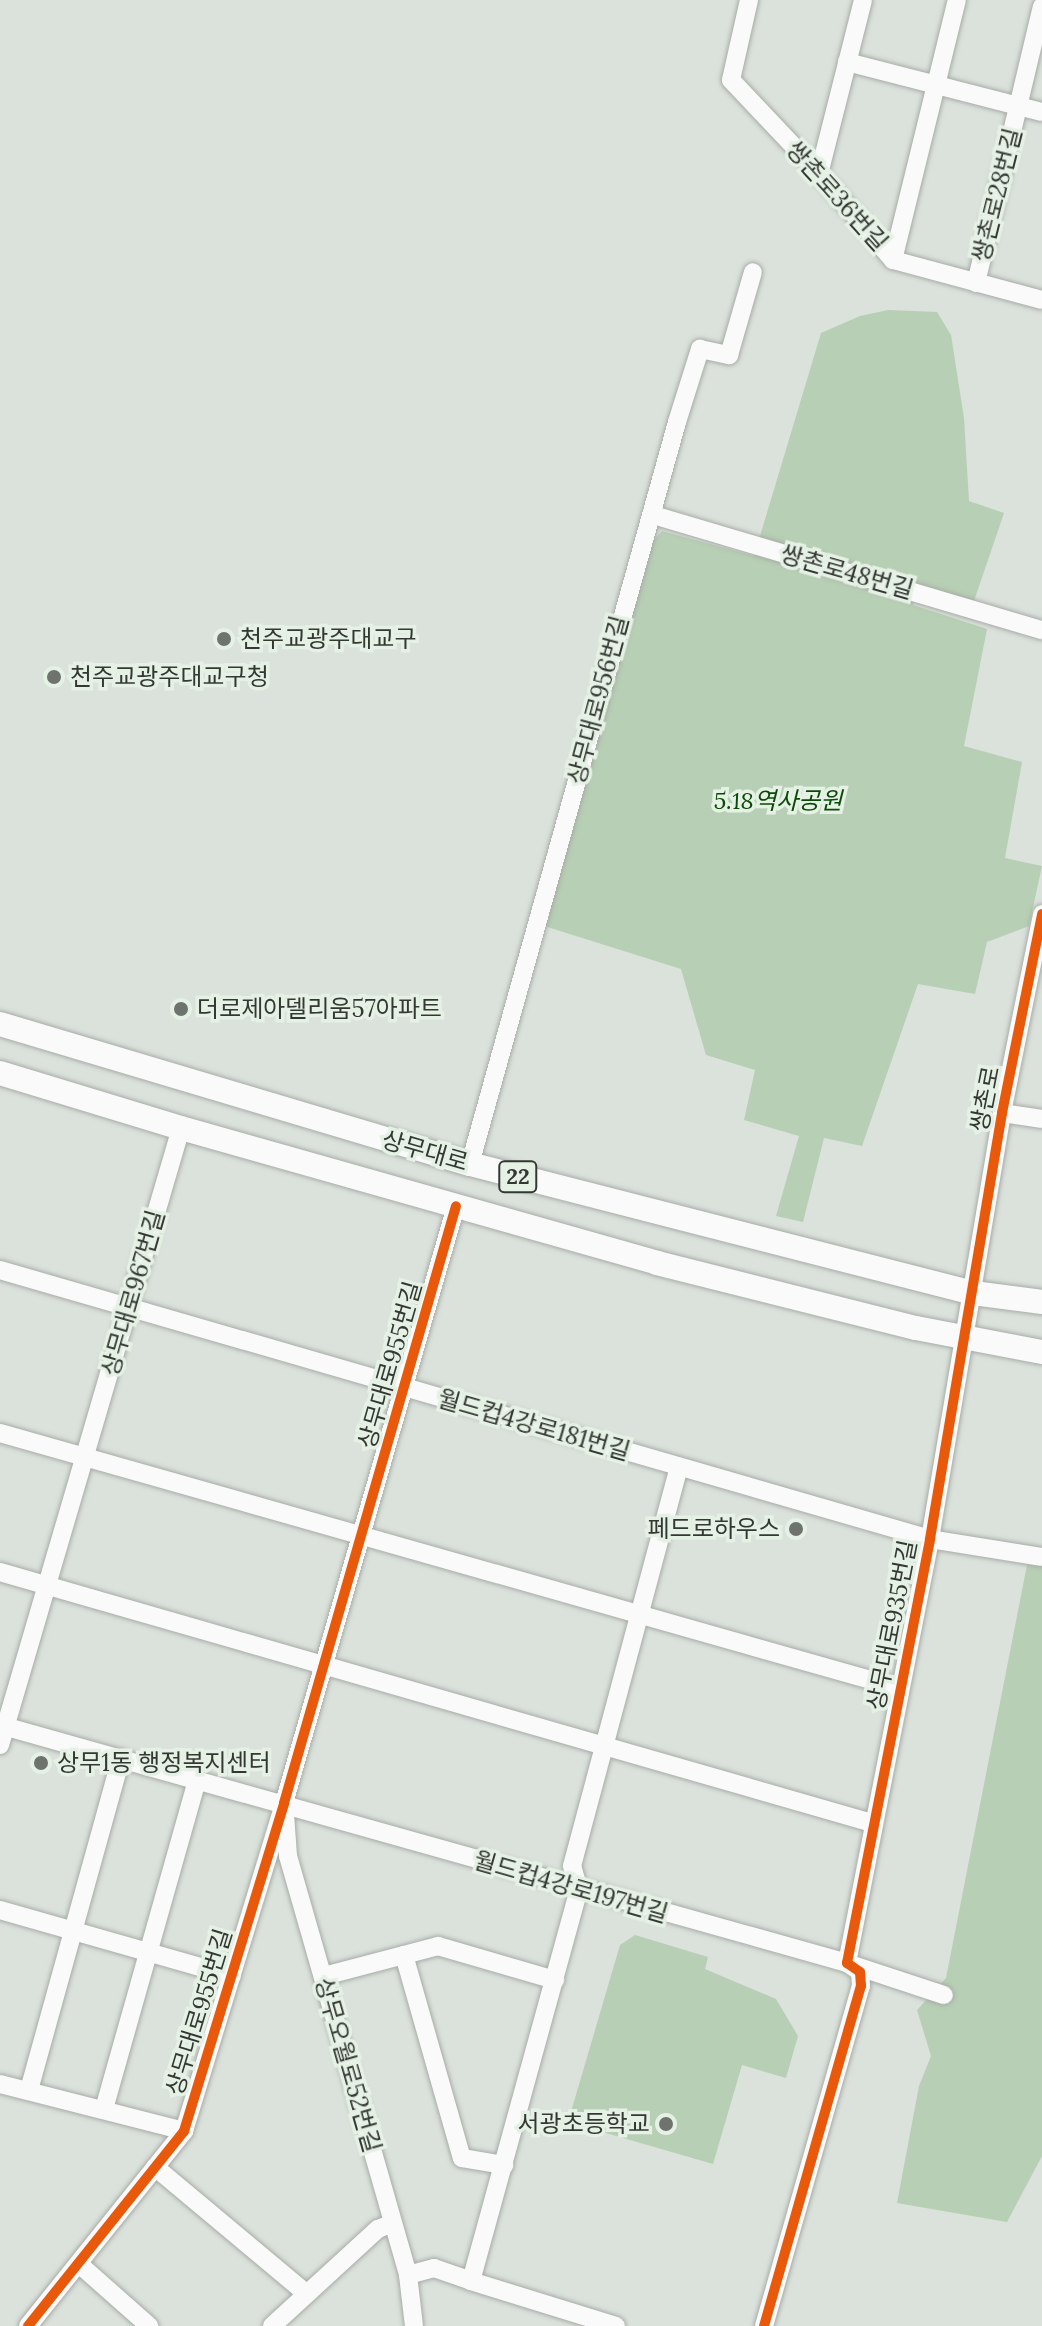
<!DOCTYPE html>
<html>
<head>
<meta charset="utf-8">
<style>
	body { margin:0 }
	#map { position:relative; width:1042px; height:2326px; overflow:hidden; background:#dbe1db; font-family:Lora,"Noto Sans KR",serif }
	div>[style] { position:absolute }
	.green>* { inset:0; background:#b7cfb4 }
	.roads { filter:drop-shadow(0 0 2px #a7aca7) drop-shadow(0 0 2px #a7aca7) }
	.minor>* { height:18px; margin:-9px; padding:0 9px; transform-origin:9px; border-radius:9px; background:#fafafa }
	.major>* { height:24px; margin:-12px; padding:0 12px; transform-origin:12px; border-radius:12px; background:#fafafa }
	.cycleway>* { height:10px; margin:-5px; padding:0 5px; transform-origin:5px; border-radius:5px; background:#e8590c }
	.dots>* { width:22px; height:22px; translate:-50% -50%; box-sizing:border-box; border:4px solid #e6f1e5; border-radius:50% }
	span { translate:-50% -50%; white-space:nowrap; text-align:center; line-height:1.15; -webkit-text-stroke:7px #e6f1e5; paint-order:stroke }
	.shield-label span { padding:2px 6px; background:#e6f1e5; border:2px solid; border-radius:6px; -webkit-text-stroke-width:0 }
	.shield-label { font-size:22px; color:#343833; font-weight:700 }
	.street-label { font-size:24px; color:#343833 }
	.poi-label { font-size:24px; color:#343833 }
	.left { translate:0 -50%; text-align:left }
	.right { translate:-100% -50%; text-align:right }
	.park-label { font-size:24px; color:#0b4a06; font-style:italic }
</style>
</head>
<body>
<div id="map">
	<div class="green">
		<div style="clip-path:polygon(888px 310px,937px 312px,951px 335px,964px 418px,969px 501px,1004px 513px,974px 601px,919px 586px,913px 605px,987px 629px,964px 746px,1022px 762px,1005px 858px,1042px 866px,1029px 926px,987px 942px,975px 994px,918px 984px,862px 1146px,824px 1138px,803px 1222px,776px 1216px,799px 1136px,744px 1120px,755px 1070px,706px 1055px,681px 969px,541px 925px,650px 544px,662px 531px,754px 556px,821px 333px,860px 316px)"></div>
		<div style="clip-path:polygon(1027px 1565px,1042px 1566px,1042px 2156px,1007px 2222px,897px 2203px,919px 2086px,931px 2056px,917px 2010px,946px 1978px)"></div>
		<div style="clip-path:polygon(635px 1935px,708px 1957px,705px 1969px,776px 1999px,798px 2036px,786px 2078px,742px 2065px,713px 2164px,568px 2122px,620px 1945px)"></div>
	</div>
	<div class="roads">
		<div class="minor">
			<div style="left:749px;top:0;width:82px;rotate:102.7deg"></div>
			<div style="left:731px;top:80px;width:125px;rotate:46.6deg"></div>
			<div style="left:817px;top:171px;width:117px;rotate:49.5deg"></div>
			<div style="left:893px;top:260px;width:154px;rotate:15deg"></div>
			<div style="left:847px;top:62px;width:201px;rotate:14.4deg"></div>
			<div style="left:819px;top:174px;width:179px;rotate:-75.8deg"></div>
			<div style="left:893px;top:260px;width:268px;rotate:-76.2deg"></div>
			<div style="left:976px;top:283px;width:284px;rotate:-76.6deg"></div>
			<div style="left:653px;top:515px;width:406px;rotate:16.5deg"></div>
			<div style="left:1002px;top:1113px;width:40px;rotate:8.5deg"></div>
			<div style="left:470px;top:1164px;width:770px;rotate:-74.41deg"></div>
			<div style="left:677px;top:422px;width:77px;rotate:-72.5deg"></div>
			<div style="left:700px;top:349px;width:30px;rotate:12deg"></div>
			<div style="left:729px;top:355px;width:86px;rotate:-73.9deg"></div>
			<div style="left:0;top:1270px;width:968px;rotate:16.13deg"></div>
			<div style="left:930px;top:1539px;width:113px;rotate:9.1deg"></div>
			<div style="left:0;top:1433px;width:934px;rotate:15.84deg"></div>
			<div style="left:0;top:1572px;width:907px;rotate:16.06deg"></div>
			<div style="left:0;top:1725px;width:880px;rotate:15.69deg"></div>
			<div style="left:847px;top:1963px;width:102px;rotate:18.3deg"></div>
			<div style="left:0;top:1745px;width:643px;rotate:-73.65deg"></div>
			<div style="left:285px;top:1814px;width:42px;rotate:85.9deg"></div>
			<div style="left:288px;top:1856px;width:436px;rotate:74deg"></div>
			<div style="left:408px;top:2275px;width:51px;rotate:83.3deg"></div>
			<div style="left:0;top:1910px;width:241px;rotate:15.9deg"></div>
			<div style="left:404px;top:1955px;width:211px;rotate:74.1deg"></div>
			<div style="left:462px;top:2158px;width:43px;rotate:9.5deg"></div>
			<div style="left:324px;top:1976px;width:118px;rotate:-14.7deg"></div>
			<div style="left:438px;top:1946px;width:122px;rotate:16.2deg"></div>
			<div style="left:0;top:2084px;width:190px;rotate:14.3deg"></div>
			<div style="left:29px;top:2090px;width:344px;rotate:-74.5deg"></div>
			<div style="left:104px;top:2109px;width:342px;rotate:-74.2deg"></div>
			<div style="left:155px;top:2167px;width:198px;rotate:39.9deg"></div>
			<div style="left:79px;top:2264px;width:94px;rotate:41.5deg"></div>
			<div style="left:408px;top:2275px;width:27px;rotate:-15deg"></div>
			<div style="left:434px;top:2268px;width:39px;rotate:19deg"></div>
			<div style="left:28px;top:2326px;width:250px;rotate:-51.3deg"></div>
			<div style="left:184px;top:2131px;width:343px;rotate:-73deg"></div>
			<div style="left:284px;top:1803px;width:621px;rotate:-73.93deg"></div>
			<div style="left:272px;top:2326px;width:144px;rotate:-42.5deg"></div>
			<div style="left:378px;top:2229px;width:16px;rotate:-22deg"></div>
			<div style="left:616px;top:2326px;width:152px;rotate:-162.8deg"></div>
			<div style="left:471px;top:2281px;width:406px;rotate:-74.6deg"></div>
			<div style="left:579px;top:1890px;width:25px;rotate:-106deg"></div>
			<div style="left:572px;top:1866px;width:413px;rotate:-75deg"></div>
			<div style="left:764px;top:2326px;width:354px;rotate:-74.1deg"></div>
			<div style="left:861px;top:1986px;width:14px;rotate:-94deg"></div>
			<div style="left:860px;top:1972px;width:16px;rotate:-145deg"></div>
			<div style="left:847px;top:1963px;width:432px;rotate:-78.9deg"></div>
			<div style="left:930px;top:1539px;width:432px;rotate:-80.4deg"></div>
			<div style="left:1002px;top:1113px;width:203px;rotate:-78.6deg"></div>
		</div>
		<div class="major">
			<div style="left:0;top:1024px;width:490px;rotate:16.6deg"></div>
			<div style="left:470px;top:1164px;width:519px;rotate:14.38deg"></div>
			<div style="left:973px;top:1293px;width:70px;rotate:7.4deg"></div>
			<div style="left:0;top:1073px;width:189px;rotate:16.9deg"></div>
			<div style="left:181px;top:1128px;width:495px;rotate:15.8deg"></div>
			<div style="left:657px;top:1263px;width:267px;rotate:14.1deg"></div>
			<div style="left:916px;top:1328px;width:128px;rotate:10.8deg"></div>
		</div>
	</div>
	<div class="cycleway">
		<div style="left:28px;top:2326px;width:250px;rotate:-51.3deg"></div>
		<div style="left:184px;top:2131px;width:343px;rotate:-73deg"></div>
		<div style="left:284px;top:1803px;width:621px;rotate:-73.93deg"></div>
		<div style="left:764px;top:2326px;width:354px;rotate:-74.1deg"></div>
		<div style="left:861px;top:1986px;width:14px;rotate:-94deg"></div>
		<div style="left:860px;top:1972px;width:16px;rotate:-145deg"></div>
		<div style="left:847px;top:1963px;width:432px;rotate:-78.9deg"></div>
		<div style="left:930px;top:1539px;width:432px;rotate:-80.4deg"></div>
		<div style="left:1002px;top:1113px;width:203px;rotate:-78.6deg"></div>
	</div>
	<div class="dots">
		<div style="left:224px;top:639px;background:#6e736e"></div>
		<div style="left:54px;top:677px;background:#6e736e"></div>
		<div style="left:181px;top:1009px;background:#6e736e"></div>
		<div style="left:796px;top:1529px;background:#6e736e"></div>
		<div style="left:41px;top:1763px;background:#6e736e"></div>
		<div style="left:666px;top:2124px;background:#6e736e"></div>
	</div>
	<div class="shield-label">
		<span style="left:518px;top:1177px">22</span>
	</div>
	<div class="street-label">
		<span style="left:997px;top:195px;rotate:-76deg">쌍촌로28번길</span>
		<span style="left:837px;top:196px;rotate:48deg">쌍촌로36번길</span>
		<span style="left:847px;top:572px;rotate:16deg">쌍촌로48번길</span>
		<span style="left:598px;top:700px;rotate:-75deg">상무대로956번길</span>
		<span style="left:985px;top:1099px;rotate:-79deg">쌍촌로</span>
		<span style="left:425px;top:1151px;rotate:16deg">상무대로</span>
		<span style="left:133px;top:1293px;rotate:-74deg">상무대로967번길</span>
		<span style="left:390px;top:1365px;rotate:-74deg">상무대로955번길</span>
		<span style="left:534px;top:1425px;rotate:16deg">월드컵4강로181번길</span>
		<span style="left:892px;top:1625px;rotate:-79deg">상무대로935번길</span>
		<span style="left:571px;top:1887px;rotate:16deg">월드컵4강로197번길</span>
		<span style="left:199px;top:2012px;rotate:-73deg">상무대로955번길</span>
		<span style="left:348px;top:2065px;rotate:74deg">상무오월로52번길</span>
	</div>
	<div class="poi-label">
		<span class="left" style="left:240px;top:639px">천주교광주대교구</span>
		<span class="left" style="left:70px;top:677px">천주교광주대교구청</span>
		<span class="left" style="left:197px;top:1009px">더로제아델리움57아파트</span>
		<span class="right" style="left:780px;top:1529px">페드로하우스</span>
		<span class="left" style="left:57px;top:1763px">상무1동 행정복지센터</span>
		<span class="right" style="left:650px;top:2124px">서광초등학교</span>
	</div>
	<div class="park-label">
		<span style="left:778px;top:801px">5.18역사공원</span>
	</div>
</div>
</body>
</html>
